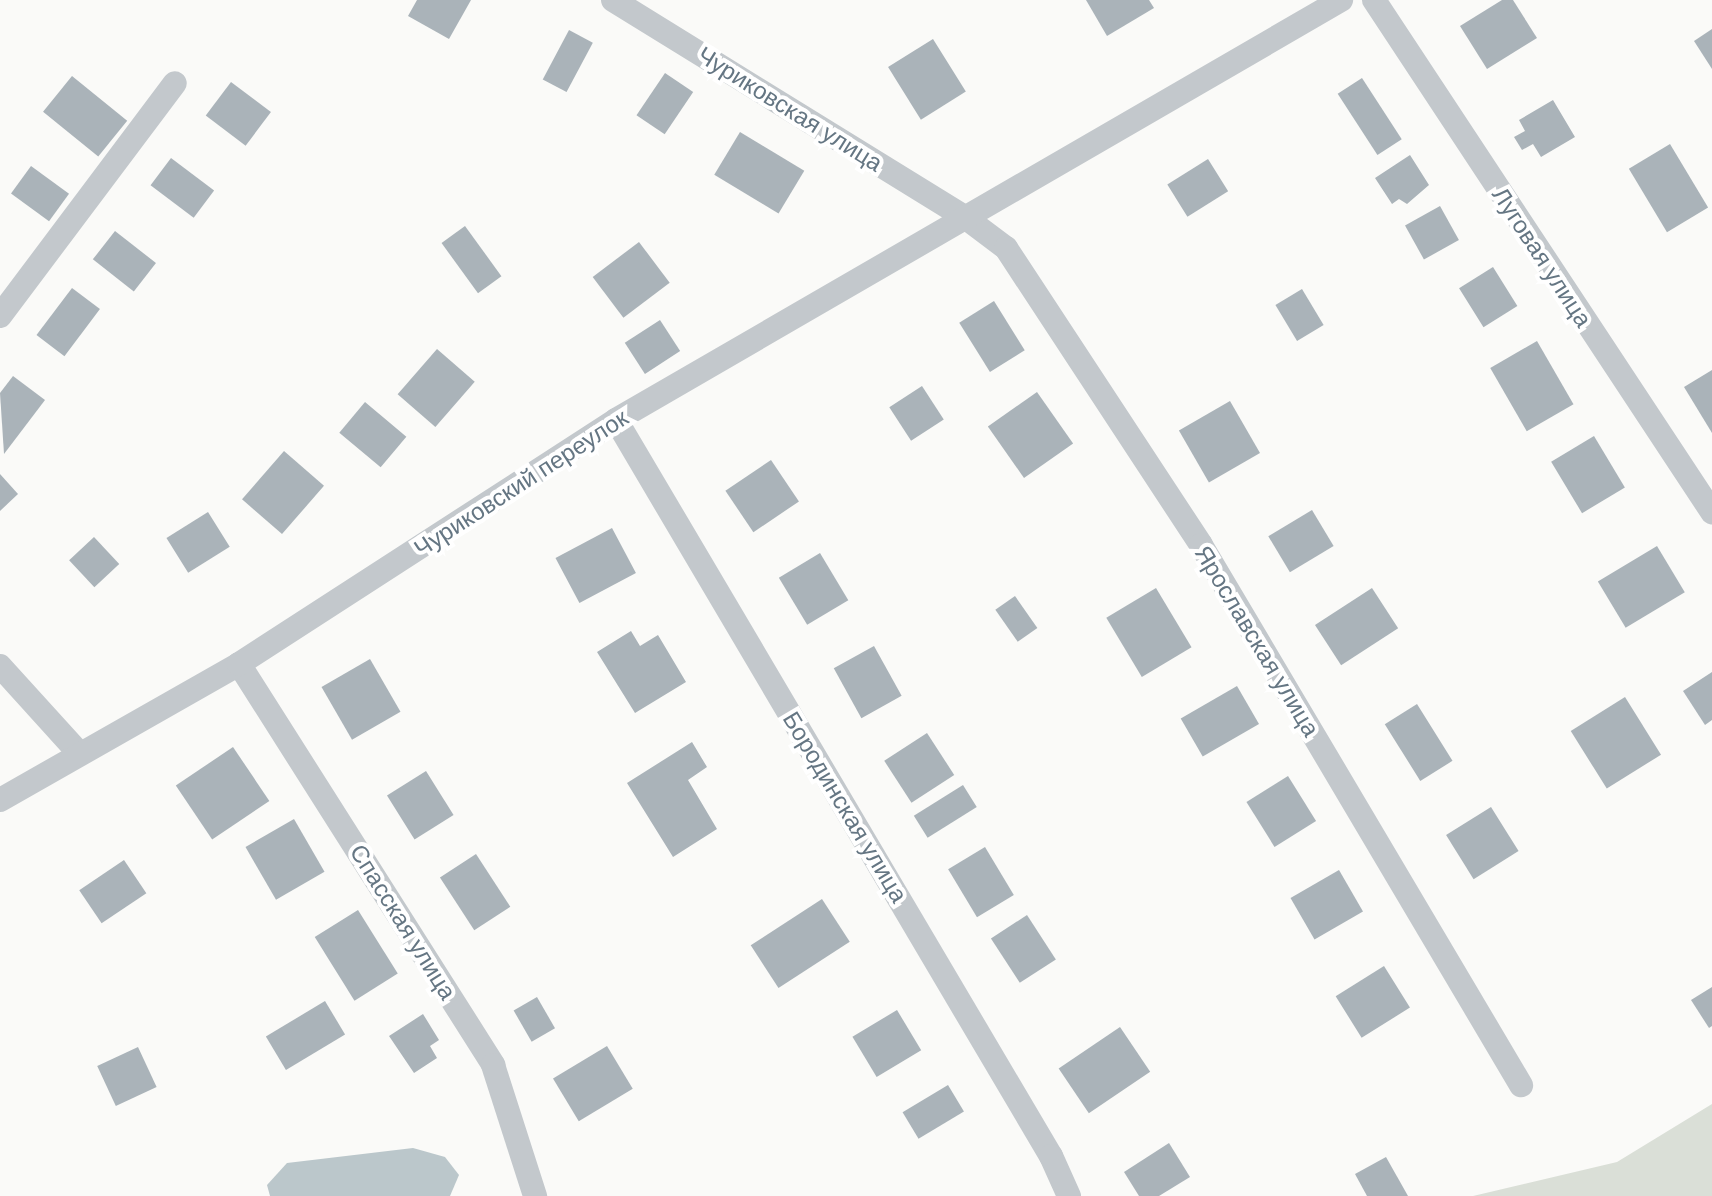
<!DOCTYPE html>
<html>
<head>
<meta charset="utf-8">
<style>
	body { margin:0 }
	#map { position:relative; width:1712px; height:1196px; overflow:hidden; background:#fafaf8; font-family:"DM Sans",sans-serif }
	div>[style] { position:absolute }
	.green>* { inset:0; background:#dadfd7 }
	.water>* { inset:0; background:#bbc7cb }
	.building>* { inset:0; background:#aab3b9; transform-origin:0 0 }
	.minor>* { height:24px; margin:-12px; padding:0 12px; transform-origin:12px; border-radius:12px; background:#c3c8cc }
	span { translate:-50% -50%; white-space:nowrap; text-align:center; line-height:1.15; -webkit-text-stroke:8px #fff; paint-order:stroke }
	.street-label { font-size:24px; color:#657683 }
</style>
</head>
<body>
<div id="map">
	<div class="green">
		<div style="clip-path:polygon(1712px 1104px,1712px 1196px,1473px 1196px,1617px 1162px)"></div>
	</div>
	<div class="water">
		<div style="clip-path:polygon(413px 1148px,445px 1157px,459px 1175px,450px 1196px,270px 1196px,267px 1185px,287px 1163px)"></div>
	</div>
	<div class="building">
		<div style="clip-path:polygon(417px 0,471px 0,449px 39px,408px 16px)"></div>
		<div style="clip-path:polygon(1086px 0,1149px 0,1154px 8px,1107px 36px)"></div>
		<div style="clip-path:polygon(1502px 0,1513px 0,1537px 38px,1487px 69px,1460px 26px)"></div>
		<div style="clip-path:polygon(1712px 29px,1712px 69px,1694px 41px)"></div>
		<div style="left:569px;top:30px;width:27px;height:56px;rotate:28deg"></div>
		<div style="left:933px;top:39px;width:62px;height:53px;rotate:58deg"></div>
		<div style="left:665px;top:73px;width:34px;height:51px;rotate:34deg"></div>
		<div style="left:72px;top:76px;width:71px;height:46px;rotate:39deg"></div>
		<div style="left:1362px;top:78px;width:73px;height:29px;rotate:57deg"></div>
		<div style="left:231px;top:82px;width:50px;height:42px;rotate:37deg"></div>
		<div style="clip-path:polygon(1553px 100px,1575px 137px,1541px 157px,1533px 144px,1522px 150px,1514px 137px,1525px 131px,1519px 120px)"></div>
		<div style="left:740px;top:132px;width:75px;height:50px;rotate:31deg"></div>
		<div style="left:1670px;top:144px;width:74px;height:48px;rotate:59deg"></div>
		<div style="clip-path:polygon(1410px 155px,1429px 185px,1407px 204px,1399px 199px,1392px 204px,1375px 178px)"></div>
		<div style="left:171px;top:158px;width:54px;height:34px;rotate:37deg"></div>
		<div style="left:1208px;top:159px;width:38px;height:48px;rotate:58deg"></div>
		<div style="left:31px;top:166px;width:47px;height:34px;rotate:36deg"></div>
		<div style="left:1440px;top:206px;width:39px;height:40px;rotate:61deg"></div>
		<div style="left:465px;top:226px;width:62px;height:29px;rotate:54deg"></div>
		<div style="left:115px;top:231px;width:52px;height:36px;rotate:38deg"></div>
		<div style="left:639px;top:242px;width:51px;height:58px;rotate:53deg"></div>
		<div style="left:1493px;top:267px;width:46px;height:40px;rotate:58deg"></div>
		<div style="left:72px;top:288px;width:35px;height:59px;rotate:37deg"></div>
		<div style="left:1302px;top:289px;width:42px;height:31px;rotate:59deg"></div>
		<div style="left:994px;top:301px;width:58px;height:41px;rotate:58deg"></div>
		<div style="left:660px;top:320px;width:37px;height:42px;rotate:57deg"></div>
		<div style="left:1537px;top:341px;width:73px;height:54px;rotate:60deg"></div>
		<div style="left:437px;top:349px;width:50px;height:60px;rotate:41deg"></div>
		<div style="clip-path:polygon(1712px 370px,1712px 433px,1684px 387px)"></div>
		<div style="clip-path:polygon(13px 376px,45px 400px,4px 454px,0 393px)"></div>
		<div style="left:922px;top:386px;width:40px;height:39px;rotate:57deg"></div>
		<div style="left:1037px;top:392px;width:63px;height:60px;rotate:55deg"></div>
		<div style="left:1230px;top:401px;width:60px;height:59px;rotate:60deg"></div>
		<div style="left:365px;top:402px;width:54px;height:40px;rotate:40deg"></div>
		<div style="left:1594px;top:436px;width:60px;height:50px;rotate:59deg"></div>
		<div style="left:284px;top:451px;width:53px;height:64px;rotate:41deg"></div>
		<div style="left:771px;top:460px;width:50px;height:55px;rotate:56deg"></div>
		<div style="clip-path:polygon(0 474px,18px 494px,0 511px)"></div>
		<div style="left:1312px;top:510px;width:42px;height:51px;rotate:59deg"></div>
		<div style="left:208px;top:512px;width:41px;height:49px;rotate:58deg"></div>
		<div style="left:612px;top:528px;width:51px;height:64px;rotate:62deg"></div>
		<div style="left:94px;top:537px;width:37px;height:34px;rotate:47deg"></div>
		<div style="left:1657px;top:546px;width:54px;height:69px;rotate:59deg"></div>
		<div style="left:820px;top:553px;width:55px;height:48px;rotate:59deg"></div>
		<div style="left:1156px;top:588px;width:69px;height:58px;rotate:59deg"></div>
		<div style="left:1372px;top:588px;width:48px;height:68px;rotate:57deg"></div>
		<div style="left:1015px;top:596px;width:39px;height:24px;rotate:55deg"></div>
		<div style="clip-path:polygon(631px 631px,640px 646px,658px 635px,686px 682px,635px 713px,597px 652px)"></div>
		<div style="left:874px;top:646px;width:57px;height:46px;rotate:61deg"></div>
		<div style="left:370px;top:659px;width:61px;height:56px;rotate:60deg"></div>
		<div style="clip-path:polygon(1712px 672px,1712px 720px,1705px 725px,1683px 691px)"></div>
		<div style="left:1237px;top:686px;width:44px;height:65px;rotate:60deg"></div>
		<div style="left:1625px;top:697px;width:68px;height:64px;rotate:58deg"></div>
		<div style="left:1417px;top:704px;width:67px;height:38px;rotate:58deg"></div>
		<div style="left:927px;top:733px;width:50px;height:51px;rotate:57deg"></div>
		<div style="clip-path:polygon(692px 742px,707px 767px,688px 780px,717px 829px,673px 857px,627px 783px)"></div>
		<div style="left:233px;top:747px;width:65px;height:69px;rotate:56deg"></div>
		<div style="left:426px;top:771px;width:52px;height:46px;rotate:58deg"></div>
		<div style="left:1288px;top:776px;width:53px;height:49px;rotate:58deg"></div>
		<div style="left:963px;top:785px;width:26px;height:58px;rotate:58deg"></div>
		<div style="left:1491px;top:807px;width:52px;height:53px;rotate:58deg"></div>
		<div style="left:294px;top:819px;width:61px;height:56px;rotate:60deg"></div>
		<div style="left:985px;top:847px;width:56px;height:43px;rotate:59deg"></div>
		<div style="left:476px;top:854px;width:63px;height:43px;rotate:57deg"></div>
		<div style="left:124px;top:860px;width:40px;height:54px;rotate:56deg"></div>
		<div style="left:1339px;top:870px;width:48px;height:56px;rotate:60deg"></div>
		<div style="left:822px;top:899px;width:51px;height:85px;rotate:57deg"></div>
		<div style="left:358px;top:910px;width:75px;height:51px;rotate:58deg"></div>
		<div style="left:1027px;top:915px;width:53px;height:43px;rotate:57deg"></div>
		<div style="left:1384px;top:966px;width:49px;height:57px;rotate:58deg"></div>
		<div style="clip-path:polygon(1712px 987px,1712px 1026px,1709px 1028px,1691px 1000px)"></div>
		<div style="left:537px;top:997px;width:36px;height:27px;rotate:60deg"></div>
		<div style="left:325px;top:1001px;width:39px;height:69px;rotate:59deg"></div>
		<div style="left:897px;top:1010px;width:47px;height:52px;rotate:59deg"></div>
		<div style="clip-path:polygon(423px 1014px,439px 1040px,430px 1046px,437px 1058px,414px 1073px,389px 1036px)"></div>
		<div style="left:1120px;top:1027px;width:54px;height:74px;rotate:56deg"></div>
		<div style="left:607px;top:1046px;width:50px;height:63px;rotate:59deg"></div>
		<div style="left:138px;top:1047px;width:44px;height:45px;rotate:65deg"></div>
		<div style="left:948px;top:1085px;width:31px;height:53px;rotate:59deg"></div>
		<div style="clip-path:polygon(1169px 1143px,1190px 1177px,1159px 1196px,1139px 1196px,1124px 1172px)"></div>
		<div style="clip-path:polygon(1386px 1157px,1408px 1196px,1367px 1196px,1355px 1174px)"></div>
	</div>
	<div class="minor">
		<div style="left:613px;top:0;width:415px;rotate:31.7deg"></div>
		<div style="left:966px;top:218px;width:50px;rotate:36.9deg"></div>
		<div style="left:1006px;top:248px;width:355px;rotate:56.7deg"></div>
		<div style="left:1201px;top:545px;width:628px;rotate:59.35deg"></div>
		<div style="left:1374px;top:0;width:614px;rotate:56.57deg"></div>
		<div style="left:0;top:316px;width:291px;rotate:-53.1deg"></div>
		<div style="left:616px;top:420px;width:855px;rotate:59.42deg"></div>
		<div style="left:1051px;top:1156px;width:44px;rotate:65.8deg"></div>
		<div style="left:239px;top:664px;width:475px;rotate:57.6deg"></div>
		<div style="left:493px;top:1065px;width:138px;rotate:72.2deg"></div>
		<div style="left:0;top:666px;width:118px;rotate:47.8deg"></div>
		<div style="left:0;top:800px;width:275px;rotate:-29.6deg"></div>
		<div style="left:239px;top:664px;width:449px;rotate:-32.9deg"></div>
		<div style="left:616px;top:420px;width:838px;rotate:-30.08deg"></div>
	</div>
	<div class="street-label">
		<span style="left:790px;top:109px;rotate:32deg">Чуриковская улица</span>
		<span style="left:1542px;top:257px;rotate:57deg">Луговая улица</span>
		<span style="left:521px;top:483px;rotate:-33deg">Чуриковский переулок</span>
		<span style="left:1257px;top:641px;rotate:59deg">Ярославская улица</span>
		<span style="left:845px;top:807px;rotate:59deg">Бородинская улица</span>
		<span style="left:403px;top:922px;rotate:58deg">Спасская улица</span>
	</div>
</div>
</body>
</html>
